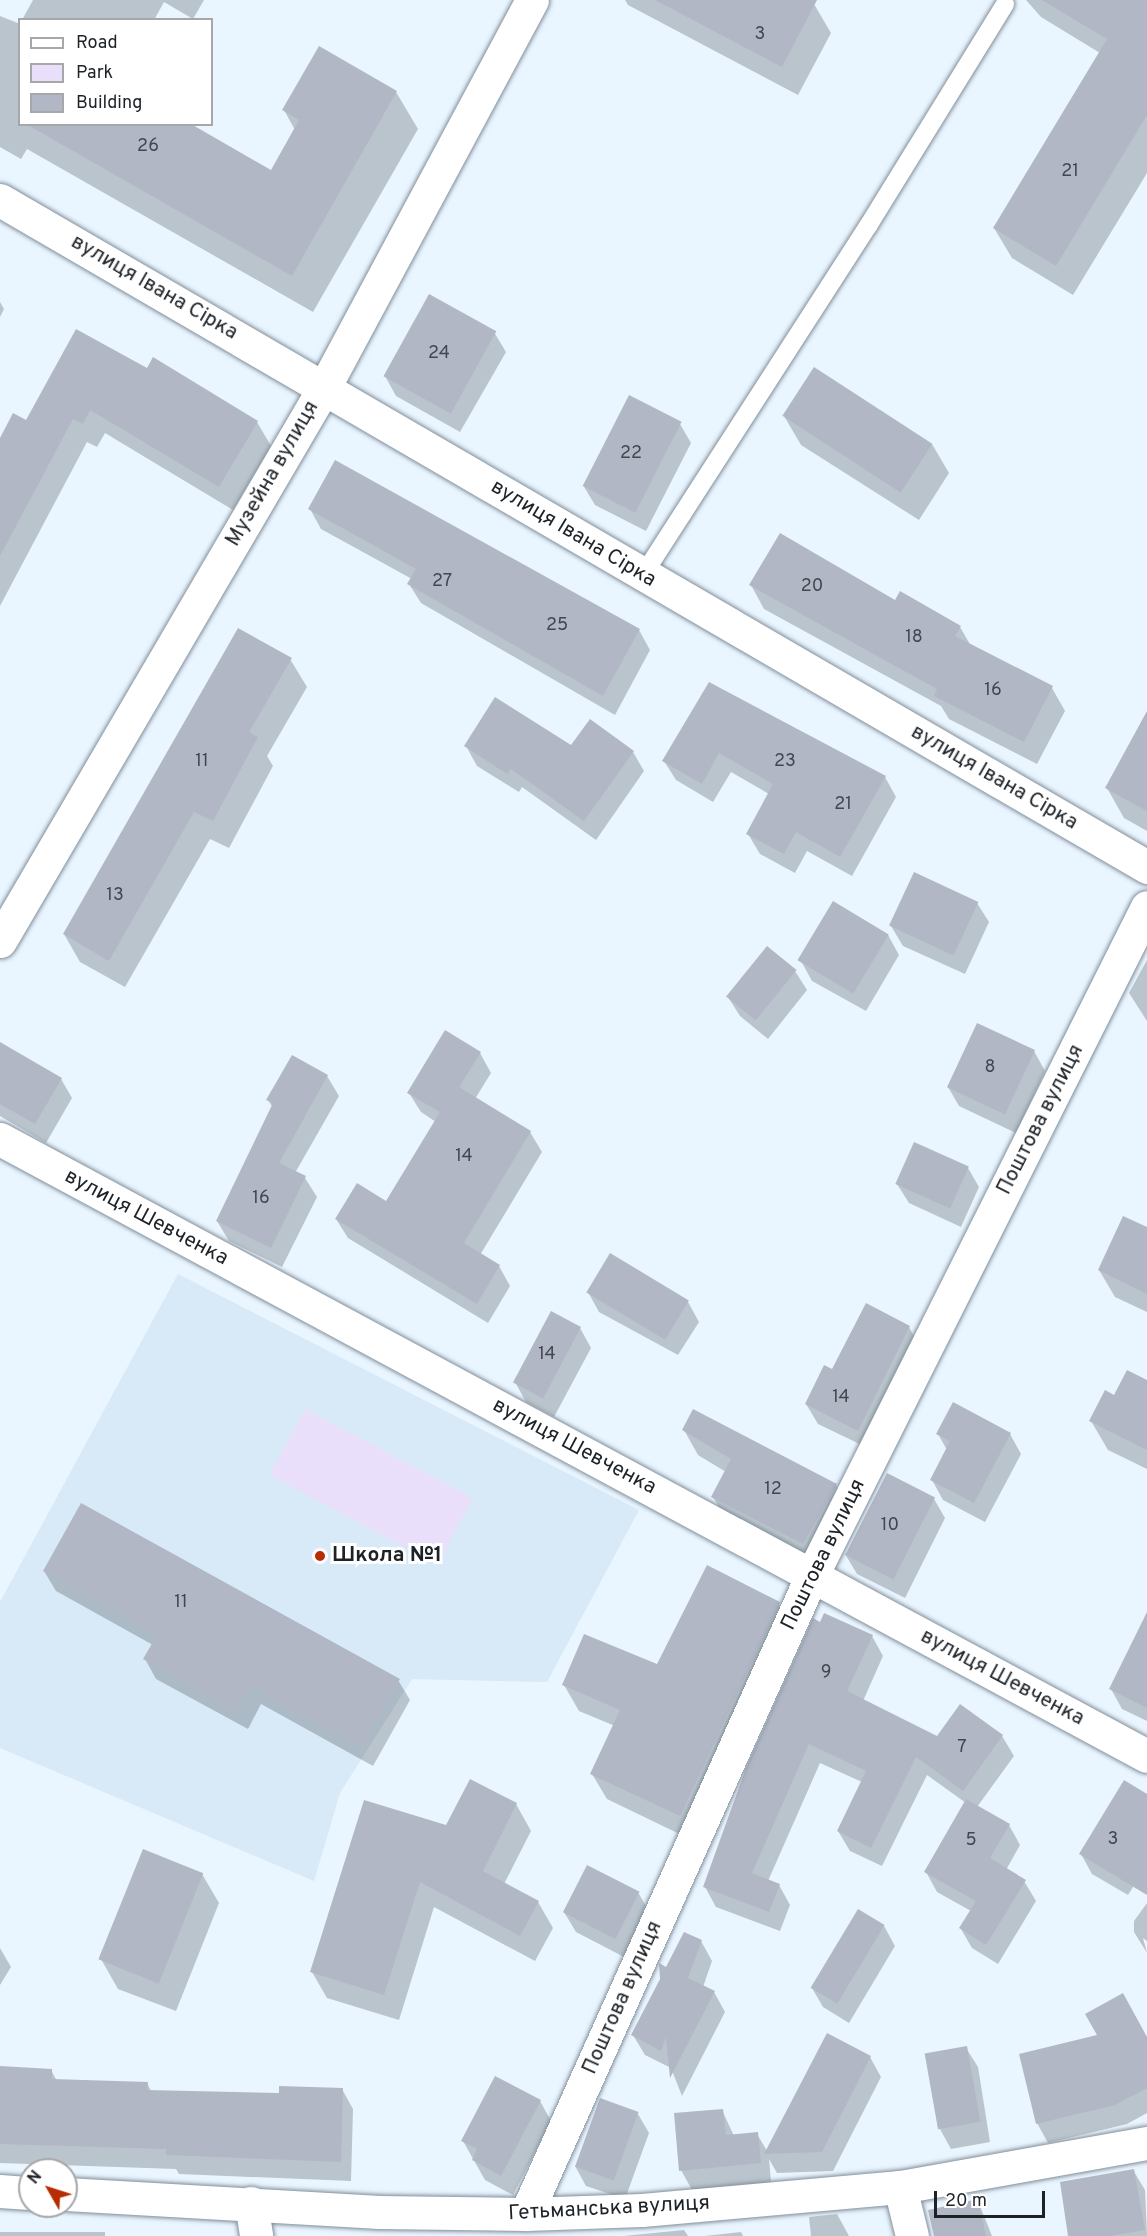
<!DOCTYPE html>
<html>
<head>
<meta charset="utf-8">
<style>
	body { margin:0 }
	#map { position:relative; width:1147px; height:2236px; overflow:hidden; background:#e9f5ff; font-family:Overpass,sans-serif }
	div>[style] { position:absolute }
	.built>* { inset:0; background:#d8e9f7 }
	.green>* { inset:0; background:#eadffa; transform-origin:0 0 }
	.shadow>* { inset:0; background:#0003; transform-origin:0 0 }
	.building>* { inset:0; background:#b2b7c6; transform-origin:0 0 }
	.roads { filter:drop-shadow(0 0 2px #818f9a) drop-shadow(0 0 2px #818f9a) }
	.lane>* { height:18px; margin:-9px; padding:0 9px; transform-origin:9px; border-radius:9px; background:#fff }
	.street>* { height:33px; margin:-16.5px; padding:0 16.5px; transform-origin:16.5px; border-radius:16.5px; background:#fff }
	.secondary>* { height:33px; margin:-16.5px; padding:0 16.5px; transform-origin:16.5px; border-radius:16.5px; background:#fff }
	.dots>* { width:16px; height:16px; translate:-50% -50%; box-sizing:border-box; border:3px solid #fff; border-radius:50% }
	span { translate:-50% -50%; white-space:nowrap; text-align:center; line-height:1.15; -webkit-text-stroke:6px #fff; paint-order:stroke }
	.number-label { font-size:18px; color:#42474f }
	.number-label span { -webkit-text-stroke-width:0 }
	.street-label { font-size:21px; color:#1d2227 }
	.poi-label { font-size:21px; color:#1d2227; font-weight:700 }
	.left { translate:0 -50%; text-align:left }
	.legend { position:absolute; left:18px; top:18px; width:195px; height:108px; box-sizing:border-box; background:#fff; border:2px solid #a5a7a9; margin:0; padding:8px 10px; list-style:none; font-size:18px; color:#1d2227 }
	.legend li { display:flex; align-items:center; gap:12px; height:30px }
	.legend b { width:30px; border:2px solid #a5a7a9 }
	.north { position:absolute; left:18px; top:2158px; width:60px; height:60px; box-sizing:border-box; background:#fff; border:2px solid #a5a7a9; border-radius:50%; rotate:309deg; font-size:16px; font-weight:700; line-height:24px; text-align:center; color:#1d2227 }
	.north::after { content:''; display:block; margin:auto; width:21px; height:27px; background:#b72d01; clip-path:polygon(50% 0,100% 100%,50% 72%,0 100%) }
	.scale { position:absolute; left:934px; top:2191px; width:111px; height:27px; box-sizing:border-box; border:3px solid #1d2227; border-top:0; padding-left:8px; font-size:18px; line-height:21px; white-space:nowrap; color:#1d2227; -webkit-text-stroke:4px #fff; paint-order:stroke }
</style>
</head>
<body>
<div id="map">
	<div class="built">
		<div style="clip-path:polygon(178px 1274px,639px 1510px,547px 1682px,412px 1679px,340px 1793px,314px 1881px,0 1748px,0 1602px)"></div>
	</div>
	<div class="green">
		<div style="left:305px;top:1409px;width:190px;height:75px;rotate:28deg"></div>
	</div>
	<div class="shadow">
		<div style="clip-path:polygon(33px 0,204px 0,193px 19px,164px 2px,154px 20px,22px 20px)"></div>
		<div style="clip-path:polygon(625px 0,806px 0,814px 4px,831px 33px,798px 95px,628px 5px)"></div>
		<div style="clip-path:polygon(1026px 0,1147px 0,1147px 173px,1073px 295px,1012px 258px,994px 228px,1100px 53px,1041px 17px)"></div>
		<div style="clip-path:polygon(0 16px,20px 24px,20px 124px,187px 124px,271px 172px,295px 130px,284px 110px,396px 92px,418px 129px,313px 312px,27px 149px,21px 159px,0 147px)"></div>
		<div style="clip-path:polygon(0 302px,4px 309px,0 317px)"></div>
		<div style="clip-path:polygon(494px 332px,506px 352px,460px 432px,396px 396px,385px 376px)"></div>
		<div style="clip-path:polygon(147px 370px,257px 422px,271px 446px,233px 510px,105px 433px,97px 447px,87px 442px,0 606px,0 441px,26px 422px)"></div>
		<div style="clip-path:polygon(784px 416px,932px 444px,949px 473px,919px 520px,801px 445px)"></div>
		<div style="clip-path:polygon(680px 424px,691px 443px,646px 531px,595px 505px,583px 485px)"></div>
		<div style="clip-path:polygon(310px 509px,639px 630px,650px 650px,615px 715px,421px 603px,409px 584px,412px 579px,321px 529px)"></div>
		<div style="clip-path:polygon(751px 585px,895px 602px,960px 627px,971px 646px,1052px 688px,1065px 711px,1037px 764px,949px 719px,941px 706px,764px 609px)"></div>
		<div style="clip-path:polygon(290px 659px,307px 687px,267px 756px,273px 766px,229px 848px,210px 839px,125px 987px,80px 962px,64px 934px)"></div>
		<div style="clip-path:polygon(709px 684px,885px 777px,896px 797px,852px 876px,807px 851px,795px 873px,760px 854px,748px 834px,769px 794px,731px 772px,713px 802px,676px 780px,664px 761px)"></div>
		<div style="clip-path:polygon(1147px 714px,1147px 831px,1124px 818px,1107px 788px)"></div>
		<div style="clip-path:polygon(466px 746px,633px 752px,644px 771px,596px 840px,522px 787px,519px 792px,477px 766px)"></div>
		<div style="clip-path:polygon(977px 903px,989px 922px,965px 974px,903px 946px,891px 926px)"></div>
		<div style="clip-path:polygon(888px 935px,899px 955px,866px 1011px,812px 981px,801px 961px)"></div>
		<div style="clip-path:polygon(1147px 960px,1147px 1021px,1129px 993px)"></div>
		<div style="clip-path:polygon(795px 971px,807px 990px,768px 1039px,740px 1016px,728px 997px)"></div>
		<div style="clip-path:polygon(0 1046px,61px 1079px,72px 1098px,46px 1143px,0 1116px)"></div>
		<div style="clip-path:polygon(1034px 1051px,1045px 1071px,1016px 1133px,959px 1106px,948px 1087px)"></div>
		<div style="clip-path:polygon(480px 1053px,491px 1073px,475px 1099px,530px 1132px,542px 1152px,480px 1255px,499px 1266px,510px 1286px,488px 1323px,348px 1238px,336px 1219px,387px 1203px,436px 1122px,421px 1112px,409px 1093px)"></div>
		<div style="clip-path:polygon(327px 1076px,339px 1096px,295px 1173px,305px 1178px,317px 1197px,282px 1267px,229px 1241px,217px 1221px,273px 1108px,268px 1100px)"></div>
		<div style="clip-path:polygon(968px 1168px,979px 1187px,961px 1227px,909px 1203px,897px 1184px)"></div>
		<div style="clip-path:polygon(1147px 1229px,1147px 1312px,1115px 1297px,1099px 1270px)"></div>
		<div style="clip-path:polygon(588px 1292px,688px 1302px,699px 1322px,678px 1355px,599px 1312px)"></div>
		<div style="clip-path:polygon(909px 1327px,920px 1347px,870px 1449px,818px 1424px,806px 1404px,832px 1371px)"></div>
		<div style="clip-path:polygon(580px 1328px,591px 1348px,554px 1417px,526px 1402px,515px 1382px)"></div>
		<div style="clip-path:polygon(1147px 1382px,1147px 1469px,1108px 1450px,1091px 1421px)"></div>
		<div style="clip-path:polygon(684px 1430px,836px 1485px,850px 1510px,818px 1569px,728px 1522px,713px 1497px,726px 1472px,698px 1455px)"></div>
		<div style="clip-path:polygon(938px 1434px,1010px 1434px,1021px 1454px,985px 1522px,943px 1500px,932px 1480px,947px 1450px)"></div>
		<div style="clip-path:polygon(934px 1499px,945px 1518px,905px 1598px,857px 1574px,845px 1554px)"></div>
		<div style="clip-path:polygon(44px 1571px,398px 1680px,410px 1700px,373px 1766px,261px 1704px,248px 1729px,156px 1679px,145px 1659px,153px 1645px,56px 1591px)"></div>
		<div style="clip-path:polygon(778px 1603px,793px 1628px,694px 1841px,607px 1799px,592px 1774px,615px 1726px,579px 1711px,564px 1685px,658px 1666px)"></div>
		<div style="clip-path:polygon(1147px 1616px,1147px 1721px,1122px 1709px,1111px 1689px)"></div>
		<div style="clip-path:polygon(872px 1636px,883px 1656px,863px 1701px,937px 1738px,960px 1706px,1002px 1736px,1014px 1756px,977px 1807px,1009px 1825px,1020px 1845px,1006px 1870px,1024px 1881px,1036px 1901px,998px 1964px,972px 1948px,961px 1929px,971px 1911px,937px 1892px,926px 1872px,966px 1803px,927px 1775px,882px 1866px,850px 1851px,838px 1831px,862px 1782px,820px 1763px,768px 1881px,779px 1885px,790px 1905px,780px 1931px,716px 1907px,705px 1887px)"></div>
		<div style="clip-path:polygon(1147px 1795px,1147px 1865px,1128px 1895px,1092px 1874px,1081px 1854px)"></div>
		<div style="clip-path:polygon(516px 1804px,531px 1831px,504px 1884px,538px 1902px,553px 1928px,535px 1961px,434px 1907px,399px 2020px,327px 1998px,312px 1972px,447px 1827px)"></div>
		<div style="clip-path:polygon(202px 1874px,219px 1903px,176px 2011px,118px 1989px,101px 1959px)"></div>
		<div style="clip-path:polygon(639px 1894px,650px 1913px,626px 1958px,576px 1932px,564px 1912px)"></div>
		<div style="clip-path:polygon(1147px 1903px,1147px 1941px,1143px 1938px,1147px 1953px,1134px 1932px,1134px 1921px)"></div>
		<div style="clip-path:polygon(884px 1926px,895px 1946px,849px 2023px,823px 2007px,812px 1988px)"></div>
		<div style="clip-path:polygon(701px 1941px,712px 1961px,703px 1987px,714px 1992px,725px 2012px,682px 2096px,671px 2068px,645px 2055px,633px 2035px,667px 1969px)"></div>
		<div style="clip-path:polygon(0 1948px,11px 1967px,0 1985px)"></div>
		<div style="clip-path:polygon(1100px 2036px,1147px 2039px,1147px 2113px,1127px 2124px,1048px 2143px,1037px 2123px)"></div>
		<div style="clip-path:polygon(966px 2048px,978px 2067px,990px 2142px,951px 2149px,940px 2129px,927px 2055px)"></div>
		<div style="clip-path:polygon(870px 2057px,881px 2077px,833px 2171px,777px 2173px,769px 2159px,771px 2182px,692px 2190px,681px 2170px,722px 2110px,734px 2136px,757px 2134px,767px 2151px)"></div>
		<div style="clip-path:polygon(0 2067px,51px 2070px,57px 2081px,147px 2083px,151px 2091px,280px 2094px,342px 2089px,353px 2109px,351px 2181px,179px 2174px,176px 2169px,0 2163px)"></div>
		<div style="clip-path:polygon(540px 2101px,551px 2121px,513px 2195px,485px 2180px,463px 2141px)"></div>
		<div style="clip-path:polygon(638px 2114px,649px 2133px,625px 2199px,586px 2186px,575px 2166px)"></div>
		<div style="clip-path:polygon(1133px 2170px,1145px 2190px,1147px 2236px,1070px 2236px)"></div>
		<div style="clip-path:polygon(978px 2201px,992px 2236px,935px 2236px)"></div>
		<div style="clip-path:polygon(837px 2214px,849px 2236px,811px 2236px,809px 2217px)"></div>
		<div style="clip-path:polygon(684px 2230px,688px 2236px,624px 2236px)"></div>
		<div style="left:0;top:2232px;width:105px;height:4px"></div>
		<div style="clip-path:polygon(741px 2232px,743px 2236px,705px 2236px)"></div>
	</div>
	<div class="building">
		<div style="clip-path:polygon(655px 0,817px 0,782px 67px)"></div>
		<div style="clip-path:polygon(1042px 0,1147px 0,1147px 115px,1056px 266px,993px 228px,1107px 39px)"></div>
		<div style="clip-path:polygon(319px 46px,397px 91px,292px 276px,26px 124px,191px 124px,271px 170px,299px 120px,282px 110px)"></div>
		<div style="left:429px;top:294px;width:77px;height:94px;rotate:29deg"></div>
		<div style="clip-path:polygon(76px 329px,147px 368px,153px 357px,258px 421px,219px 487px,90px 410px,83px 424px,73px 419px,0 556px,0 438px,13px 413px,26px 420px)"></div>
		<div style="left:814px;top:367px;width:141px;height:58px;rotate:33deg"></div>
		<div style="left:629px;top:395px;width:59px;height:102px;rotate:27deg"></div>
		<div style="clip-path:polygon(335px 460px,640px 629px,603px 696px,407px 584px,416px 569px,308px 509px)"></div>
		<div style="clip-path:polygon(780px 533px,895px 600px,900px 591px,961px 626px,955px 636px,1053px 686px,1024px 742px,934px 696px,937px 689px,749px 585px)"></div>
		<div style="clip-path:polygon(238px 628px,292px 658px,249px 732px,258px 737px,213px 821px,194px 812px,109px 961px,63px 934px)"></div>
		<div style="clip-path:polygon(709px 682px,886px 776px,840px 857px,796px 832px,784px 854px,746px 834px,773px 784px,719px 753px,702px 784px,662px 761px)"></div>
		<div style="clip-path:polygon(495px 697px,571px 745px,590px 719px,634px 751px,584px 821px,511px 769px,507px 774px,464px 746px)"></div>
		<div style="clip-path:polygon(1147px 711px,1147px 811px,1105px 788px)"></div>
		<div style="left:914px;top:872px;width:71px;height:59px;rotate:25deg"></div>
		<div style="left:833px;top:901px;width:65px;height:69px;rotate:31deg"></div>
		<div style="left:767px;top:946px;width:38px;height:65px;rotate:39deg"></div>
		<div style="left:977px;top:1023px;width:64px;height:71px;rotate:25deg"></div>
		<div style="clip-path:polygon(445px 1030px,481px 1052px,459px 1087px,531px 1131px,464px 1243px,500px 1265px,477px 1304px,335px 1219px,357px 1183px,386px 1201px,440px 1112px,407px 1093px)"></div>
		<div style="clip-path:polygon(0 1042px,62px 1078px,35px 1124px,0 1104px)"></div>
		<div style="clip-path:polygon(292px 1055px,328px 1075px,279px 1163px,306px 1176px,271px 1248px,216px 1221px,273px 1103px,266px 1100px)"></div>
		<div style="left:914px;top:1142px;width:60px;height:46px;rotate:24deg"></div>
		<div style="clip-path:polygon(1123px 1216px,1147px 1227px,1147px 1294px,1098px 1270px)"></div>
		<div style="left:610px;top:1253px;width:92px;height:46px;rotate:31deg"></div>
		<div style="clip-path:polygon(866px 1303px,910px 1326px,858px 1431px,805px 1404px,824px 1365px,832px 1369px)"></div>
		<div style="left:551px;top:1311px;width:34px;height:81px;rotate:28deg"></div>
		<div style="clip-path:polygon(1127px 1370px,1147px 1380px,1147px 1450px,1089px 1421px,1105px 1390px,1114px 1395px)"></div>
		<div style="clip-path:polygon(953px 1402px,1011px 1433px,974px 1503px,930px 1480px,950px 1441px,936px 1434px)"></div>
		<div style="clip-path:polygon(693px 1409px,837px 1484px,803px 1544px,711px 1497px,731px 1459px,682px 1430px)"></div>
		<div style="left:887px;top:1473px;width:54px;height:92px;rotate:27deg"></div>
		<div style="clip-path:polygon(81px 1503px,400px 1679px,361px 1747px,250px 1686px,236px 1710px,143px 1659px,157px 1635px,43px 1571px)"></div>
		<div style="clip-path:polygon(707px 1565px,780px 1602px,680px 1816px,590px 1774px,620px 1710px,562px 1685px,584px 1634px,657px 1664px)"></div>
		<div style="clip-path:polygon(1147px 1612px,1147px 1708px,1109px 1689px)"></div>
		<div style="clip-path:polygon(824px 1613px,873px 1635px,847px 1691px,937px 1736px,960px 1704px,1003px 1735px,963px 1791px,916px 1757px,871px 1848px,837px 1831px,866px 1771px,809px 1744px,752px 1873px,780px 1884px,769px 1912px,703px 1887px,746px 1768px,813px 1618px,820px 1622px)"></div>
		<div style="clip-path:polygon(470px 1779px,517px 1803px,483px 1871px,539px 1901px,520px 1936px,420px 1882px,384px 1995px,310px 1972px,364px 1800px,446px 1825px)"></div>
		<div style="clip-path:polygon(1124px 1780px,1147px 1794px,1147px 1895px,1079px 1854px)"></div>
		<div style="clip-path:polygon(966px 1799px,1010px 1824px,990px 1858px,1026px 1880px,986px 1945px,959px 1928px,976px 1901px,924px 1872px)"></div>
		<div style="left:143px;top:1849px;width:65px;height:119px;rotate:22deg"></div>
		<div style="left:587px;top:1865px;width:59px;height:53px;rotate:27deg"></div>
		<div style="left:858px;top:1909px;width:31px;height:92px;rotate:31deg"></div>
		<div style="clip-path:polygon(684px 1932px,702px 1940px,688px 1978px,715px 1991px,670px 2078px,666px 2037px,661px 2051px,631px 2035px,660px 1979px,659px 1963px,666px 1967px)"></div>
		<div style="clip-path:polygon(1123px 1993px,1147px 2037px,1147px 2088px,1115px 2105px,1036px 2124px,1019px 2054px,1097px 2035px,1085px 2014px)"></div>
		<div style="clip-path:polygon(827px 2033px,871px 2056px,822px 2152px,764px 2154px)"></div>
		<div style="left:967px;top:2046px;width:77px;height:43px;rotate:80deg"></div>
		<div style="clip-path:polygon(0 2066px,52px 2069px,52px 2079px,148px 2082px,147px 2090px,279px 2093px,279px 2086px,343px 2088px,341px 2162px,166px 2155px,166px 2149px,0 2144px)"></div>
		<div style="clip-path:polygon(495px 2076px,541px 2100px,501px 2176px,472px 2160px,477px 2149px,461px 2141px)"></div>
		<div style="left:600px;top:2098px;width:41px;height:73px;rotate:20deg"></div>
		<div style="clip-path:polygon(723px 2109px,726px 2135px,758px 2132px,761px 2163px,679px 2171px,674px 2113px)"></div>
		<div style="clip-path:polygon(1134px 2169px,1145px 2230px,1110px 2236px,1068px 2236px,1060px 2182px)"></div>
		<div style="clip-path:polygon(978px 2199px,986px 2236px,934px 2236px,928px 2210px)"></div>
	</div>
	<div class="roads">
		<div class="lane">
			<div style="left:643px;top:575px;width:415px;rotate:-57.2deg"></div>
			<div style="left:868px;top:226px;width:261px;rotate:-58.3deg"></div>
		</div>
		<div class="street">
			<div style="left:0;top:200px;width:1327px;rotate:30.18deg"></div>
			<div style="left:0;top:941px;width:643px;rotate:-59.65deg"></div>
			<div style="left:325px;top:386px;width:438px;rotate:-61.8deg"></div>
			<div style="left:900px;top:2187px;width:50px;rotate:76.2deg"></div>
			<div style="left:251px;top:2203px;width:33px;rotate:81deg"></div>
			<div style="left:526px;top:2214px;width:700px;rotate:-65.89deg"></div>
			<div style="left:812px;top:1575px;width:747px;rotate:-63.37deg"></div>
		</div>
		<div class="secondary">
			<div style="left:0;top:1139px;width:1302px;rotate:28.28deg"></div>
			<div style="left:0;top:2191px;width:30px;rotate:4deg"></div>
			<div style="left:66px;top:2194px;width:314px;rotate:3.3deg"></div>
			<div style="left:379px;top:2212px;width:147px;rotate:0.8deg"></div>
			<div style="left:526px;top:2214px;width:116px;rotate:-2deg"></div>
			<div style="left:642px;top:2210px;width:259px;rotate:-5.1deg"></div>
			<div style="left:900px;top:2187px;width:251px;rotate:-10.1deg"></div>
		</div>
	</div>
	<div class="dots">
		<div style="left:320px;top:1556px;background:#b72d01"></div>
	</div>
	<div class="number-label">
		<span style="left:760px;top:35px">3</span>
		<span style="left:148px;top:147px">26</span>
		<span style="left:1070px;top:172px">21</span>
		<span style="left:439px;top:354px">24</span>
		<span style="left:631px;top:454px">22</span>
		<span style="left:442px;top:582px">27</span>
		<span style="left:812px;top:587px">20</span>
		<span style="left:557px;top:626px">25</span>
		<span style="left:914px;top:638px">18</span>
		<span style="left:993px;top:691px">16</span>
		<span style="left:202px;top:762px">11</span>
		<span style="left:785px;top:762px">23</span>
		<span style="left:843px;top:805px">21</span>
		<span style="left:115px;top:896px">13</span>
		<span style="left:990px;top:1068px">8</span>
		<span style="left:464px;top:1157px">14</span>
		<span style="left:261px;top:1199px">16</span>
		<span style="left:547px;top:1355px">14</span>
		<span style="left:841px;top:1398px">14</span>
		<span style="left:773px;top:1490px">12</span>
		<span style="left:890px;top:1526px">10</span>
		<span style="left:181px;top:1603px">11</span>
		<span style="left:826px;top:1673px">9</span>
		<span style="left:962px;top:1748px">7</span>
		<span style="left:1113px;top:1840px">3</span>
		<span style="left:971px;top:1841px">5</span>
	</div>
	<div class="street-label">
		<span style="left:154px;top:288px;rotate:30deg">вулиця Івана Сірка</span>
		<span style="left:273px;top:474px;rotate:-60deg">Музейна вулиця</span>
		<span style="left:573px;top:534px;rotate:31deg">вулиця Івана Сірка</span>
		<span style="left:994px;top:778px;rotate:30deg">вулиця Івана Сірка</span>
		<span style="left:1041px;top:1120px;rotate:-63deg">Поштова вулиця</span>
		<span style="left:146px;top:1218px;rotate:28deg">вулиця Шевченка</span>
		<span style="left:574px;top:1447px;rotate:28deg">вулиця Шевченка</span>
		<span style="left:824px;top:1555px;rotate:-64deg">Поштова вулиця</span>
		<span style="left:1002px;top:1678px;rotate:28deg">вулиця Шевченка</span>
		<span style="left:623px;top:1998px;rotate:-66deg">Поштова вулиця</span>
		<span style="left:609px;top:2209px;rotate:-3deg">Гетьманська вулиця</span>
	</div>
	<div class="poi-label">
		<span class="left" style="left:332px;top:1556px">Школа №1</span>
	</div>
	<ul class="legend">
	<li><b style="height:8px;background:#fff"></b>Road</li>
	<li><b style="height:16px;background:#eadffa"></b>Park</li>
	<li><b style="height:16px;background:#b2b7c6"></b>Building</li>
	</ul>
	<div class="north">N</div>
	<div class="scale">20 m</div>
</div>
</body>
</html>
